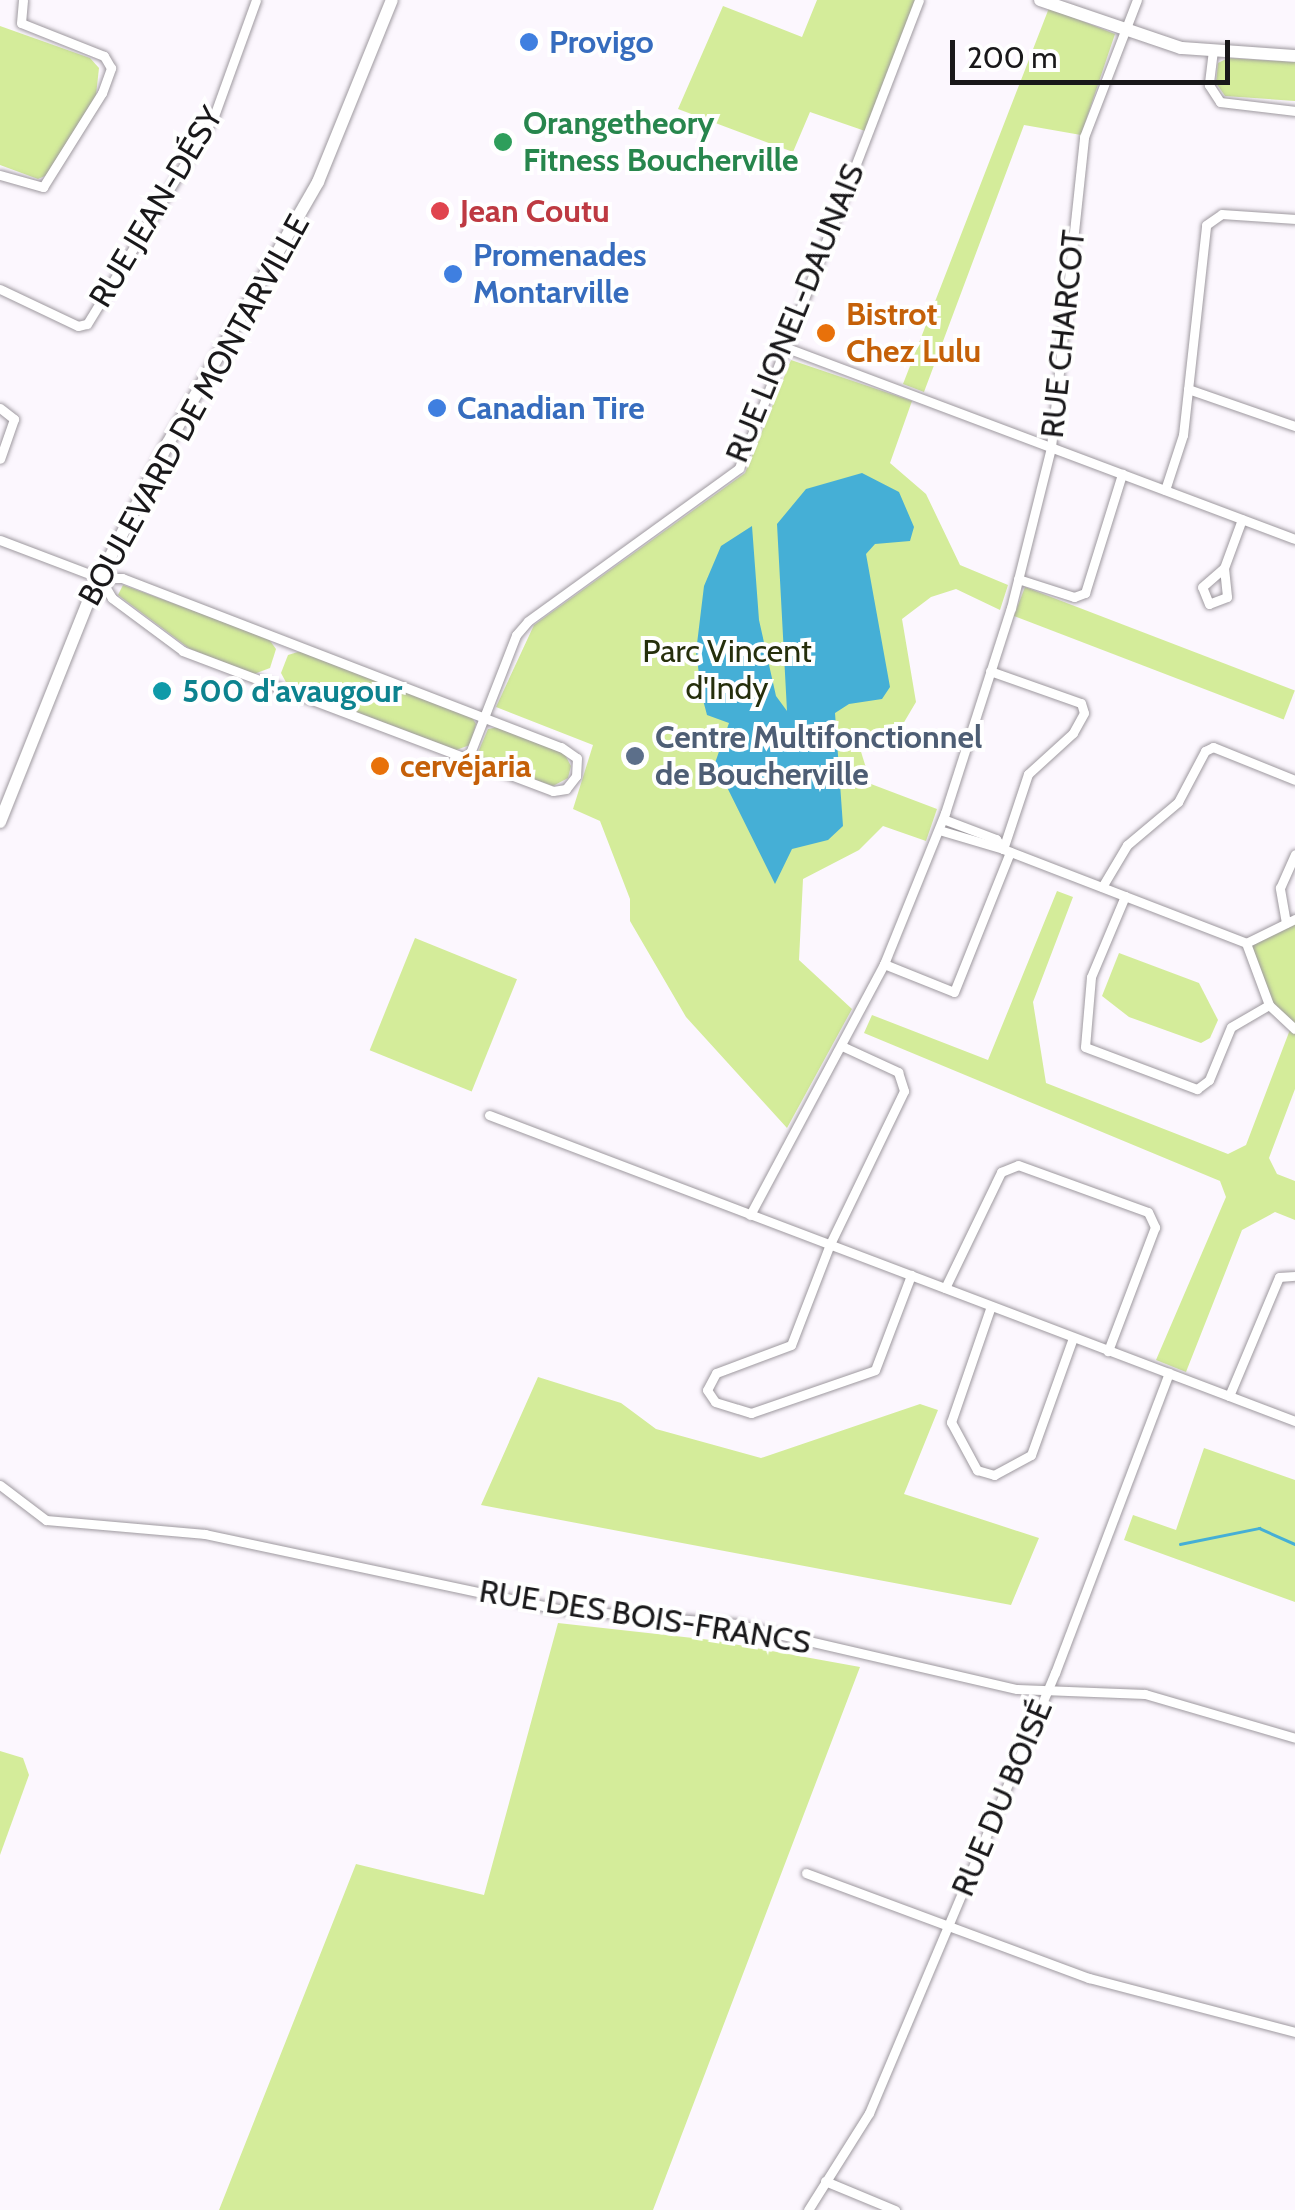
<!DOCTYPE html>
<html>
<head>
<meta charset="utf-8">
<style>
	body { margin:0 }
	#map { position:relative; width:1295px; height:2210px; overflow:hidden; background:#fcf7fe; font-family:Cabin,sans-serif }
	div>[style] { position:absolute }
	.green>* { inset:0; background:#d4ec9a; transform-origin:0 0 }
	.water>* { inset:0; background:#45afd6 }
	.stream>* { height:2.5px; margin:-1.25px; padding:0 1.25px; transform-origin:1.25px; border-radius:1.25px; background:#45afd6 }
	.roads { filter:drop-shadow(0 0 2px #9e999f) drop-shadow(0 0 2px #9e999f) }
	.street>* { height:9px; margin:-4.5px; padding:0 4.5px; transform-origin:4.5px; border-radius:4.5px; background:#fff }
	.secondary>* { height:12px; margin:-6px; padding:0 6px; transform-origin:6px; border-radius:6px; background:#fff }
	.dots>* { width:28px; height:28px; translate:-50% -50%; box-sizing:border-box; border:5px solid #fff; border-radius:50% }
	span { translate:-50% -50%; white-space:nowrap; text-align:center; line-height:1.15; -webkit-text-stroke:8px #fff; paint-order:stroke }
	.shop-label { font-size:32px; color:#366cbe; font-weight:700 }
	.left { translate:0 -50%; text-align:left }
	.leisure-label { font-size:32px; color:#27864d; font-weight:700 }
	.street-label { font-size:32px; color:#19181a }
	.health-label { font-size:32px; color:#be3a42; font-weight:700 }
	.food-label { font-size:32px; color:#c56008; font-weight:700 }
	.park-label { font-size:32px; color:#262f0c }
	.culture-label { font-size:32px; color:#0d838f; font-weight:700 }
	.service-label { font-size:32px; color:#4e5e75; font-weight:700 }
	.scale { position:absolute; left:950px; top:40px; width:280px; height:45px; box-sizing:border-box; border:5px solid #19181a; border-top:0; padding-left:12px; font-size:30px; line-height:35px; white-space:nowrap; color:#19181a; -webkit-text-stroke:8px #fff; paint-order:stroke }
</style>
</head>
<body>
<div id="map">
	<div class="green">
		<div style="clip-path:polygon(817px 0,919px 0,868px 132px,810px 112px,793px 152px,678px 109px,723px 6px,802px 37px)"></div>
		<div style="clip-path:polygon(1049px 8px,1115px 34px,1081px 135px,1024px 125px,924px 392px,903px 384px)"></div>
		<div style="clip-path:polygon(0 26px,90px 58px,99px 68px,96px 95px,47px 175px,38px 179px,0 165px)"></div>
		<div style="clip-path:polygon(1228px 58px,1295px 62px,1295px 101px,1225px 96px,1216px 83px,1218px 63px)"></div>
		<div style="clip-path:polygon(791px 360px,912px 401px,890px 463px,926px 494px,960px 565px,1008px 585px,1000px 610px,956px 589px,931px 597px,902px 619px,916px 702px,903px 724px,858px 742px,871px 784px,937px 809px,926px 841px,883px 826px,859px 850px,803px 879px,799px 960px,852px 1009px,787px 1128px,686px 1017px,630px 921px,630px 899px,600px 821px,573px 809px,593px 745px,496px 707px,534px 625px,745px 473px)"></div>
		<div style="clip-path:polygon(123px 585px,268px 638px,276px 649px,270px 668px,254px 674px,190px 649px,118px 595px)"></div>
		<div style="left:1025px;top:587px;width:289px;height:31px;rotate:21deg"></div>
		<div style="clip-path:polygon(301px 651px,471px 716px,476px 724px,470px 745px,456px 750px,288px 686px,281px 673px,288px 655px)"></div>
		<div style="clip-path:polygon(499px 727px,563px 751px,571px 766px,568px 778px,553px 786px,486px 762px,479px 750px,488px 729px)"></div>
		<div style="clip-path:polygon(1057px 891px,1073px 897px,1033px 1002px,1046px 1083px,1228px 1154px,1246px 1145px,1291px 1027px,1279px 1018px,1246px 943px,1295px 919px,1295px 1089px,1269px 1158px,1277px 1174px,1295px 1181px,1295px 1220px,1275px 1212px,1242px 1230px,1186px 1372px,1156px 1360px,1226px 1197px,1220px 1181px,864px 1033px,872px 1015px,988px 1060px)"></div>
		<div style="left:415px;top:938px;width:110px;height:121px;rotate:22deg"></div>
		<div style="clip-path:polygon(1119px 953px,1199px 983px,1218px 1020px,1210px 1038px,1201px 1043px,1129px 1017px,1102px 996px)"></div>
		<div style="clip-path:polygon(538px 1377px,621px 1403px,656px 1429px,761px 1458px,920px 1404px,938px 1410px,904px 1494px,1039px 1538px,1011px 1605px,481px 1505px)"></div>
		<div style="clip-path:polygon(1204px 1448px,1295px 1480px,1295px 1602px,1124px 1540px,1133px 1515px,1176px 1530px)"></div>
		<div style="clip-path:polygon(558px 1623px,711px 1640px,860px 1667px,653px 2210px,219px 2210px,356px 1864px,484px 1895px)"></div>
		<div style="clip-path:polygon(0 1751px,23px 1758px,29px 1775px,0 1855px)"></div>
	</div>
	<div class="water">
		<div style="clip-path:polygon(862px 473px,899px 492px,914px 527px,910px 541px,875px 544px,866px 554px,890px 687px,882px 699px,849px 704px,835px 713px,843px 826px,828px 840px,792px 849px,775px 884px,715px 763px,729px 723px,707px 715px,702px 696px,696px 652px,704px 586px,721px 546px,752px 526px,759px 620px,776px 696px,787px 711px,777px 524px,806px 489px)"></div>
	</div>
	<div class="stream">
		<div style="left:1180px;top:1544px;width:81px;rotate:-11.4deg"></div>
		<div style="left:1259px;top:1528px;width:39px;rotate:24deg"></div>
	</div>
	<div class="roads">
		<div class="street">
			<div style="left:1213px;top:50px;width:35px;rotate:97deg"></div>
			<div style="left:1209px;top:85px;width:20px;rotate:57deg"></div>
			<div style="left:1220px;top:102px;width:76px;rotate:6.8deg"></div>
			<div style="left:0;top:175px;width:45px;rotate:15.6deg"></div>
			<div style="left:43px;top:187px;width:111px;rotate:-57.9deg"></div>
			<div style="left:102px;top:93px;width:27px;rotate:-70deg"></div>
			<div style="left:111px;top:68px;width:14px;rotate:-120deg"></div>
			<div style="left:104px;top:56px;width:89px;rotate:-158.3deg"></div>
			<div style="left:21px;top:23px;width:23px;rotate:-85deg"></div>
			<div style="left:0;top:289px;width:86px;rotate:25.4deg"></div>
			<div style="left:78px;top:326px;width:9px;rotate:-13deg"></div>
			<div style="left:87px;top:324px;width:244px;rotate:-58.6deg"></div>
			<div style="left:214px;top:116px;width:123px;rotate:-70.1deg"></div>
			<div style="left:787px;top:348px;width:543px;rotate:20.61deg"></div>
			<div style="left:1188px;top:389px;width:113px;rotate:19.1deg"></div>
			<div style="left:0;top:408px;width:18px;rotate:38deg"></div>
			<div style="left:14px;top:419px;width:42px;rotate:109.3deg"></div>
			<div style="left:1165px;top:490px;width:58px;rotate:-71.9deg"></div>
			<div style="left:1183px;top:435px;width:211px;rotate:-83.7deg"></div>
			<div style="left:1206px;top:225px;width:19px;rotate:-35deg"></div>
			<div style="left:1222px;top:214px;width:73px;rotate:3.9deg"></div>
			<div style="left:0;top:540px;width:107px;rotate:20.8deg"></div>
			<div style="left:100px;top:578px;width:22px"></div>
			<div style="left:122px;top:578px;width:470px;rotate:21.1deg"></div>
			<div style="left:561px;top:747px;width:19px;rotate:35deg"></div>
			<div style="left:577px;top:758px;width:18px;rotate:93deg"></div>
			<div style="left:576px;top:776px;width:16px;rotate:128deg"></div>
			<div style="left:566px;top:789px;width:13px;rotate:171deg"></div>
			<div style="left:553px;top:791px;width:396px;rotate:-159.3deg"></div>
			<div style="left:183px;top:651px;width:89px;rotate:-143.3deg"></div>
			<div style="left:112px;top:598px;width:23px;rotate:-121deg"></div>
			<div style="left:1224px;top:568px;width:29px;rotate:84deg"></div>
			<div style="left:1227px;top:597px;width:19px;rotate:159deg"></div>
			<div style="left:1209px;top:604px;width:18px;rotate:-112deg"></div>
			<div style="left:1202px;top:587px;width:29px;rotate:-41deg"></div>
			<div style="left:1224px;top:568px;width:52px;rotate:-69.8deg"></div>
			<div style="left:1018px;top:579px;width:59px;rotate:17.8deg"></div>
			<div style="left:1074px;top:597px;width:12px;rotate:-20deg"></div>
			<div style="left:1085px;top:593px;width:125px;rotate:-72.7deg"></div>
			<div style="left:990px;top:671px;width:96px;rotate:19.4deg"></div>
			<div style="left:1081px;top:703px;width:10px;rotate:73deg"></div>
			<div style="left:1084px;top:713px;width:23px;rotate:119deg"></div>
			<div style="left:1073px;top:733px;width:61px;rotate:137.7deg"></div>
			<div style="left:1028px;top:774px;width:79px;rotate:108.4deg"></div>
			<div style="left:467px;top:761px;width:135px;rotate:-68.7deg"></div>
			<div style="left:516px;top:635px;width:18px;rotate:-49deg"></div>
			<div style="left:528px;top:621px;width:261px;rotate:-35.9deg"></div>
			<div style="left:739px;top:468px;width:501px;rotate:-68.96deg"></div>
			<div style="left:943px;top:819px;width:57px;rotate:20.7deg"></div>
			<div style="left:996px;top:839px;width:12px;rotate:55deg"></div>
			<div style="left:939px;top:830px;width:67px;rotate:16.5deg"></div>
			<div style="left:1003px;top:849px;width:261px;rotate:21.1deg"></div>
			<div style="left:1246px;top:943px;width:55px;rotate:-26.1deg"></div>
			<div style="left:1102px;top:887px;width:49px;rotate:-59.2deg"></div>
			<div style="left:1127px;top:845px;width:67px;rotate:-40.1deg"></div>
			<div style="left:1178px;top:802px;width:58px;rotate:-62.1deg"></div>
			<div style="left:1205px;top:751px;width:9px;rotate:-27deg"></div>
			<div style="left:1213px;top:747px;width:88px;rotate:21.9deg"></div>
			<div style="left:1125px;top:896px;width:88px;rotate:112.8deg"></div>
			<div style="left:1091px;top:977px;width:70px;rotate:94.9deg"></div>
			<div style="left:1085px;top:1047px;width:120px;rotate:20.6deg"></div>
			<div style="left:1197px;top:1089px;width:15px;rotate:-37deg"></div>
			<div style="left:1209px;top:1080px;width:57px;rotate:-67.5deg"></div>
			<div style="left:1231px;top:1027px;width:44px;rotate:-30.1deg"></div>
			<div style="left:1286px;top:923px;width:36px;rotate:-100deg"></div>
			<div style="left:1280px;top:888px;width:37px;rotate:-66deg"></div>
			<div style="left:1246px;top:943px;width:66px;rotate:69.6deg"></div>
			<div style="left:1269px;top:1005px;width:35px;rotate:43deg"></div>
			<div style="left:884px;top:964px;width:75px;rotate:21.8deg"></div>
			<div style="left:954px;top:992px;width:151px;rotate:-68.2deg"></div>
			<div style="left:844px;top:1047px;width:60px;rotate:24.8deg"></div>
			<div style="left:898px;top:1072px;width:20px;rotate:72deg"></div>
			<div style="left:904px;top:1091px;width:170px;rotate:115.8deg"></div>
			<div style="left:830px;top:1244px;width:108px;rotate:111.1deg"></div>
			<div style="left:791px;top:1345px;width:80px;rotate:159.5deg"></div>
			<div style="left:716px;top:1373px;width:19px;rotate:118deg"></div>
			<div style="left:707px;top:1390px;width:14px;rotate:56deg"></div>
			<div style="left:715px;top:1402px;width:38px;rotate:17deg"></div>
			<div style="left:751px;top:1413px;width:131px;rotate:-19.1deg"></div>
			<div style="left:875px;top:1370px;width:102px;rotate:-69.2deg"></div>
			<div style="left:489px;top:1115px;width:862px;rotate:20.79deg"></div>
			<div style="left:750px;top:1215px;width:285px;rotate:-61.9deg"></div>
			<div style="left:884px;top:964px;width:163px;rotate:-68deg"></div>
			<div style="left:945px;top:813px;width:215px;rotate:-72.2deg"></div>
			<div style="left:1011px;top:608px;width:166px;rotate:-76deg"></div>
			<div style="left:1051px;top:447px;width:312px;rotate:-83.9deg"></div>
			<div style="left:1084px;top:137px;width:147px;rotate:-68.9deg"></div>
			<div style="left:945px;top:1288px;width:129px;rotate:-64.2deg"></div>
			<div style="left:1001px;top:1172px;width:18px;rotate:-22deg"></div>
			<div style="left:1018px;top:1165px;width:138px;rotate:19.9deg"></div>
			<div style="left:1148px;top:1212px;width:17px;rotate:65deg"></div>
			<div style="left:1155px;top:1227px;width:133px;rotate:110.8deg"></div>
			<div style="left:991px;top:1306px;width:123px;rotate:109deg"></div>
			<div style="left:951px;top:1422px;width:55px;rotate:61.6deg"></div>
			<div style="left:977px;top:1470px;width:18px;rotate:16deg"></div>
			<div style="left:994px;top:1475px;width:42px;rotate:-28.4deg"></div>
			<div style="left:1031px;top:1455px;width:124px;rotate:-70.3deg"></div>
			<div style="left:1229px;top:1396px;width:129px;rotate:-67.2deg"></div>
			<div style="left:1279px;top:1277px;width:16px;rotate:-4deg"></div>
			<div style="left:0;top:1485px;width:58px;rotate:37.3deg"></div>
			<div style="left:46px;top:1520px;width:160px;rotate:5deg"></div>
			<div style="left:205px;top:1534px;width:361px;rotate:12deg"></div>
			<div style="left:558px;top:1609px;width:178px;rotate:4.8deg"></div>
			<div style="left:735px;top:1624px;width:289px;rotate:13deg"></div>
			<div style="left:1017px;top:1689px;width:128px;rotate:2.2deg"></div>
			<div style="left:1145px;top:1694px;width:156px;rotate:16.3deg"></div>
			<div style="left:806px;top:1873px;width:302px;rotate:20.4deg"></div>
			<div style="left:1089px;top:1978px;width:213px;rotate:14.7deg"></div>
			<div style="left:825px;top:2181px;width:76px;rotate:22.5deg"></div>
			<div style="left:808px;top:2210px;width:115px;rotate:-57.8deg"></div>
			<div style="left:869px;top:2113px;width:478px;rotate:-67.1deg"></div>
			<div style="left:1055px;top:1673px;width:321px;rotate:-69.2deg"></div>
		</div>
		<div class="secondary">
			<div style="left:1040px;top:0;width:149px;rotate:18.8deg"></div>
			<div style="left:1181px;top:48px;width:114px;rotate:4deg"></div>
			<div style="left:0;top:822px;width:245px;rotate:-68.2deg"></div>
			<div style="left:91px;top:595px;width:170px;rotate:-63.1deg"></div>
			<div style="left:168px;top:443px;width:301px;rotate:-60.1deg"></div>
			<div style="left:318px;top:182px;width:196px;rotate:-67.9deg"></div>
		</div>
	</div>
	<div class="dots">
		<div style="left:529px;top:42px;background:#3f7fe0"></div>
		<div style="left:503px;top:142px;background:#2e9e5b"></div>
		<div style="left:440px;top:211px;background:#e0444e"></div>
		<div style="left:453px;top:274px;background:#3f7fe0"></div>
		<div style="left:826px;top:333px;background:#e8710a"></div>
		<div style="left:437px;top:408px;background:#3f7fe0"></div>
		<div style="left:162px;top:691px;background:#0f9aa8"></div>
		<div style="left:635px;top:756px;background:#5c6f8a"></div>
		<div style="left:380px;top:766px;background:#e8710a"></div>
	</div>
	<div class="shop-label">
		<span class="left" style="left:549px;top:42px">Provigo</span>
		<span class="left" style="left:473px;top:274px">Promenades<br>Montarville</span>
		<span class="left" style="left:457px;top:408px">Canadian Tire</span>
	</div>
	<div class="leisure-label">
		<span class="left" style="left:523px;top:142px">Orangetheory<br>Fitness Boucherville</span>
	</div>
	<div class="street-label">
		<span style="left:156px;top:207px;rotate:-59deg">RUE JEAN-DÉSY</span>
		<span style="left:795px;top:313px;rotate:-68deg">RUE LIONEL-DAUNAIS</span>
		<span style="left:1063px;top:334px;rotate:-84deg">RUE CHARCOT</span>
		<span style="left:194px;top:410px;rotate:-61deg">BOULEVARD DE MONTARVILLE</span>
		<span style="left:645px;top:1617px;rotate:9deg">RUE DES BOIS-FRANCS</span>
		<span style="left:1002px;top:1798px;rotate:-67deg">RUE DU BOISÉ</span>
	</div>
	<div class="health-label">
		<span class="left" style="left:460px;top:211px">Jean Coutu</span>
	</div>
	<div class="food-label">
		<span class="left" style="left:846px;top:333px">Bistrot<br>Chez Lulu</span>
		<span class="left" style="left:400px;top:766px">cervéjaria</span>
	</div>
	<div class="park-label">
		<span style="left:727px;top:670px">Parc Vincent<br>d'Indy</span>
	</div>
	<div class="culture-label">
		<span class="left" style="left:182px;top:691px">500 d'avaugour</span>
	</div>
	<div class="service-label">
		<span class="left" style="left:655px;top:756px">Centre Multifonctionnel<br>de Boucherville</span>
	</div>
	<div class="scale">200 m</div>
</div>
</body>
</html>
